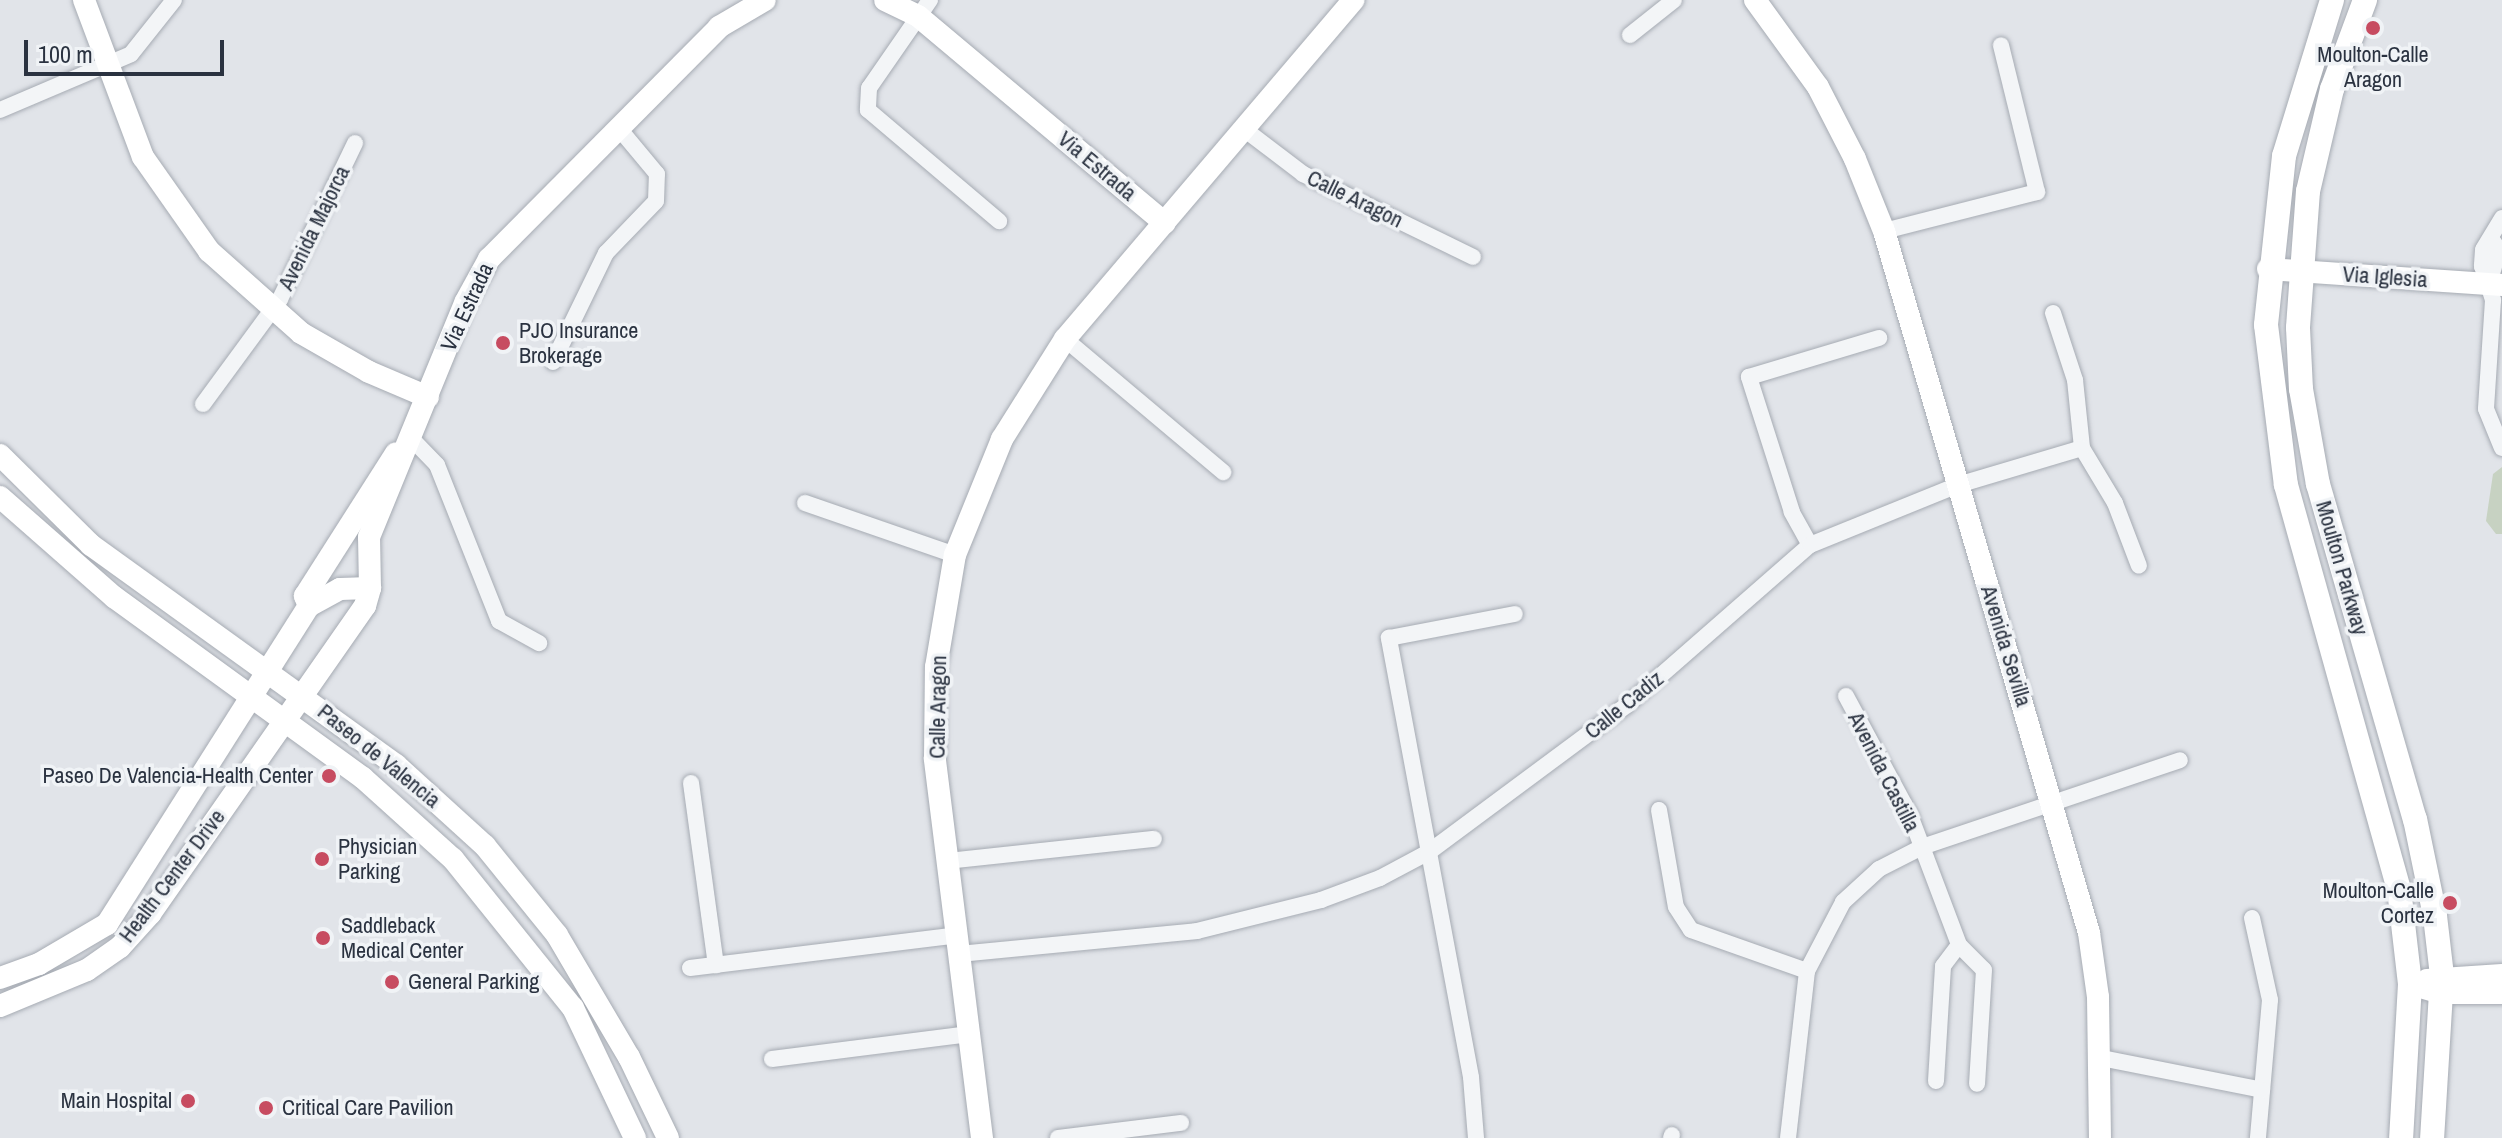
<!DOCTYPE html>
<html>
<head>
<meta charset="utf-8">
<style>
	body { margin:0 }
	#map { position:relative; width:2502px; height:1138px; overflow:hidden; background:#e1e4e9; font-family:"Archivo Narrow",sans-serif }
	div>[style] { position:absolute }
	.green>* { inset:0; background:#c7d2c2 }
	.roads { filter:drop-shadow(0 0 2px #a6abb3) drop-shadow(0 0 2px #a6abb3) }
	.street>* { height:16px; margin:-8px; padding:0 8px; transform-origin:8px; border-radius:8px; background:#f3f5f7 }
	.secondary>* { height:22px; margin:-11px; padding:0 11px; transform-origin:11px; border-radius:11px; background:#fff }
	.primary>* { height:24px; margin:-12px; padding:0 12px; transform-origin:12px; border-radius:12px; background:#fff }
	.dots>* { width:22px; height:22px; translate:-50% -50%; box-sizing:border-box; border:4px solid #f0f3f6; border-radius:50% }
	span { translate:-50% -50%; white-space:nowrap; text-align:center; line-height:1.15; -webkit-text-stroke:7px #f0f3f6; paint-order:stroke }
	.poi-label { font-size:22px; color:#2a3240 }
	.left { translate:0 -50%; text-align:left }
	.right { translate:-100% -50%; text-align:right }
	.street-label { font-size:22px; color:#2a3240 }
	.scale { position:absolute; left:24px; top:40px; width:200px; height:36px; box-sizing:border-box; border:4px solid #2a3240; border-top:0; padding-left:10px; font-size:24px; line-height:28px; white-space:nowrap; color:#2a3240; -webkit-text-stroke:6px #f0f3f6; paint-order:stroke }
</style>
</head>
<body>
<div id="map">
	<div class="green">
		<div style="clip-path:polygon(2502px 467px,2502px 534px,2496px 534px,2486px 521px,2493px 474px)"></div>
	</div>
	<div class="roads">
		<div class="street">
			<div style="left:930px;top:0;width:107px;rotate:124.7deg"></div>
			<div style="left:869px;top:88px;width:22px;rotate:93deg"></div>
			<div style="left:868px;top:110px;width:172px;rotate:40.3deg"></div>
			<div style="left:1630px;top:35px;width:56px;rotate:-38.5deg"></div>
			<div style="left:0;top:110px;width:142px;rotate:-23.1deg"></div>
			<div style="left:131px;top:54px;width:69px;rotate:-51.5deg"></div>
			<div style="left:1244px;top:129px;width:74px;rotate:37.3deg"></div>
			<div style="left:1303px;top:174px;width:189px;rotate:26deg"></div>
			<div style="left:2502px;top:218px;width:37px;rotate:121deg"></div>
			<div style="left:2483px;top:250px;width:16px;rotate:94deg"></div>
			<div style="left:2482px;top:266px;width:36px;rotate:72deg"></div>
			<div style="left:2493px;top:300px;width:109px;rotate:93.7deg"></div>
			<div style="left:2486px;top:409px;width:42px;rotate:67.7deg"></div>
			<div style="left:1884px;top:231px;width:158px;rotate:-14.3deg"></div>
			<div style="left:2037px;top:192px;width:151px;rotate:-103.8deg"></div>
			<div style="left:2489px;top:284px;width:35px;rotate:-74deg"></div>
			<div style="left:2499px;top:250px;width:11px;rotate:-124deg"></div>
			<div style="left:2053px;top:313px;width:71px;rotate:71.8deg"></div>
			<div style="left:2075px;top:380px;width:68px;rotate:84.1deg"></div>
			<div style="left:2082px;top:448px;width:64px;rotate:59deg"></div>
			<div style="left:2115px;top:503px;width:67px;rotate:69.1deg"></div>
			<div style="left:1065px;top:339px;width:207px;rotate:40.1deg"></div>
			<div style="left:553px;top:362px;width:121px;rotate:-64.1deg"></div>
			<div style="left:606px;top:253px;width:72px;rotate:-46.1deg"></div>
			<div style="left:656px;top:201px;width:27px;rotate:-88deg"></div>
			<div style="left:657px;top:174px;width:62px;rotate:-129.8deg"></div>
			<div style="left:203px;top:404px;width:130px;rotate:-53.7deg"></div>
			<div style="left:280px;top:299px;width:173px;rotate:-64.3deg"></div>
			<div style="left:410px;top:437px;width:39px;rotate:46deg"></div>
			<div style="left:437px;top:465px;width:168px;rotate:68.3deg"></div>
			<div style="left:499px;top:621px;width:46px;rotate:28.8deg"></div>
			<div style="left:805px;top:503px;width:159px;rotate:19.1deg"></div>
			<div style="left:1810px;top:545px;width:38px;rotate:-119deg"></div>
			<div style="left:1792px;top:512px;width:142px;rotate:-107.7deg"></div>
			<div style="left:1749px;top:377px;width:136px;rotate:-16.7deg"></div>
			<div style="left:1846px;top:696px;width:135px;rotate:61.7deg"></div>
			<div style="left:1910px;top:815px;width:139px;rotate:69.3deg"></div>
			<div style="left:1959px;top:945px;width:35px;rotate:45deg"></div>
			<div style="left:1984px;top:970px;width:114px;rotate:93.5deg"></div>
			<div style="left:691px;top:783px;width:184px;rotate:82.2deg"></div>
			<div style="left:1659px;top:810px;width:98px;rotate:80.1deg"></div>
			<div style="left:1676px;top:907px;width:27px;rotate:57deg"></div>
			<div style="left:1691px;top:930px;width:123px;rotate:19.5deg"></div>
			<div style="left:947px;top:861px;width:208px;rotate:-6.1deg"></div>
			<div style="left:2252px;top:918px;width:84px;rotate:77.6deg"></div>
			<div style="left:2270px;top:1000px;width:139px;rotate:95deg"></div>
			<div style="left:959px;top:954px;width:239px;rotate:-5.5deg"></div>
			<div style="left:1197px;top:931px;width:128px;rotate:-14deg"></div>
			<div style="left:1321px;top:900px;width:63px;rotate:-20.4deg"></div>
			<div style="left:1380px;top:878px;width:55px;rotate:-28deg"></div>
			<div style="left:1429px;top:852px;width:247px;rotate:-36.6deg"></div>
			<div style="left:1627px;top:705px;width:243px;rotate:-41.2deg"></div>
			<div style="left:1810px;top:545px;width:160px;rotate:-22.1deg"></div>
			<div style="left:1958px;top:485px;width:129px;rotate:-16.6deg"></div>
			<div style="left:690px;top:968px;width:269px;rotate:-7deg"></div>
			<div style="left:2101px;top:1058px;width:164px;rotate:11.2deg"></div>
			<div style="left:772px;top:1059px;width:199px;rotate:-7.2deg"></div>
			<div style="left:1936px;top:1081px;width:115px;rotate:-86.5deg"></div>
			<div style="left:1943px;top:966px;width:26px;rotate:-53deg"></div>
			<div style="left:1058px;top:1138px;width:124px;rotate:-7deg"></div>
			<div style="left:1476px;top:1138px;width:61px;rotate:-94.7deg"></div>
			<div style="left:1471px;top:1077px;width:447px;rotate:-100.6deg"></div>
			<div style="left:1389px;top:638px;width:128px;rotate:-10.8deg"></div>
			<div style="left:1671px;top:1138px;width:3px;rotate:-72deg"></div>
			<div style="left:1788px;top:1138px;width:168px;rotate:-83.5deg"></div>
			<div style="left:1807px;top:971px;width:78px;rotate:-62.4deg"></div>
			<div style="left:1843px;top:902px;width:49px;rotate:-42.5deg"></div>
			<div style="left:1879px;top:869px;width:48px;rotate:-27.1deg"></div>
			<div style="left:1922px;top:847px;width:272px;rotate:-18.6deg"></div>
		</div>
		<div class="secondary">
			<div style="left:84px;top:0;width:168px;rotate:69.4deg"></div>
			<div style="left:143px;top:157px;width:115px;rotate:54.9deg"></div>
			<div style="left:209px;top:251px;width:123px;rotate:41.7deg"></div>
			<div style="left:301px;top:333px;width:78px;rotate:29.8deg"></div>
			<div style="left:369px;top:372px;width:64px;rotate:23deg"></div>
			<div style="left:885px;top:0;width:37px;rotate:26deg"></div>
			<div style="left:918px;top:16px;width:322px;rotate:40deg"></div>
			<div style="left:1755px;top:0;width:107px;rotate:54.1deg"></div>
			<div style="left:1818px;top:87px;width:81px;rotate:62.8deg"></div>
			<div style="left:1855px;top:159px;width:78px;rotate:68.1deg"></div>
			<div style="left:1884px;top:231px;width:731px;rotate:73.72deg"></div>
			<div style="left:2089px;top:933px;width:65px;rotate:82deg"></div>
			<div style="left:2098px;top:997px;width:141px;rotate:89.2deg"></div>
			<div style="left:2268px;top:269px;width:235px;rotate:3.9deg"></div>
			<div style="left:0;top:455px;width:128px;rotate:44.7deg"></div>
			<div style="left:91px;top:545px;width:376px;rotate:35.8deg"></div>
			<div style="left:396px;top:765px;width:120px;rotate:42.3deg"></div>
			<div style="left:485px;top:846px;width:114px;rotate:51deg"></div>
			<div style="left:557px;top:935px;width:142px;rotate:59.5deg"></div>
			<div style="left:629px;top:1057px;width:90px;rotate:64.3deg"></div>
			<div style="left:0;top:497px;width:152px;rotate:41.3deg"></div>
			<div style="left:114px;top:597px;width:308px;rotate:36deg"></div>
			<div style="left:363px;top:778px;width:121px;rotate:42deg"></div>
			<div style="left:453px;top:859px;width:191px;rotate:51.2deg"></div>
			<div style="left:573px;top:1008px;width:144px;rotate:64.5deg"></div>
			<div style="left:309px;top:606px;width:11px;rotate:-112deg"></div>
			<div style="left:305px;top:596px;width:169px;rotate:-57.5deg"></div>
			<div style="left:0;top:978px;width:41px;rotate:-19.7deg"></div>
			<div style="left:39px;top:964px;width:79px;rotate:-30.5deg"></div>
			<div style="left:107px;top:924px;width:377px;rotate:-57.6deg"></div>
			<div style="left:309px;top:606px;width:35px;rotate:-29deg"></div>
			<div style="left:340px;top:589px;width:30px;rotate:-2deg"></div>
			<div style="left:2427px;top:980px;width:75px;rotate:-3.8deg"></div>
			<div style="left:2410px;top:984px;width:33px;rotate:16deg"></div>
			<div style="left:2442px;top:993px;width:60px"></div>
			<div style="left:0;top:1006px;width:94px;rotate:-22.5deg"></div>
			<div style="left:87px;top:970px;width:40px;rotate:-34.9deg"></div>
			<div style="left:120px;top:947px;width:45px;rotate:-47.7deg"></div>
			<div style="left:150px;top:914px;width:376px;rotate:-55.1deg"></div>
			<div style="left:365px;top:606px;width:19px;rotate:-74deg"></div>
			<div style="left:370px;top:588px;width:51px;rotate:-91.1deg"></div>
			<div style="left:369px;top:537px;width:255px;rotate:-67.7deg"></div>
			<div style="left:466px;top:301px;width:48px;rotate:-61.3deg"></div>
			<div style="left:489px;top:259px;width:327px;rotate:-45.2deg"></div>
			<div style="left:719px;top:27px;width:53px;rotate:-30.4deg"></div>
			<div style="left:982px;top:1138px;width:383px;rotate:-97.1deg"></div>
			<div style="left:935px;top:758px;width:91px;rotate:-89.4deg"></div>
			<div style="left:936px;top:667px;width:114px;rotate:-80.4deg"></div>
			<div style="left:955px;top:555px;width:125px;rotate:-67.9deg"></div>
			<div style="left:1002px;top:439px;width:118px;rotate:-57.8deg"></div>
			<div style="left:1065px;top:339px;width:445px;rotate:-49.6deg"></div>
		</div>
		<div class="primary">
			<div style="left:2332px;top:0;width:163px;rotate:107.1deg"></div>
			<div style="left:2284px;top:156px;width:170px;rotate:96.1deg"></div>
			<div style="left:2266px;top:325px;width:161px;rotate:82.9deg"></div>
			<div style="left:2286px;top:485px;width:420px;rotate:74.4deg"></div>
			<div style="left:2399px;top:889px;width:96px;rotate:83.4deg"></div>
			<div style="left:2410px;top:984px;width:154px;rotate:93.3deg"></div>
			<div style="left:2365px;top:0;width:95px;rotate:110.3deg"></div>
			<div style="left:2332px;top:89px;width:105px;rotate:103.2deg"></div>
			<div style="left:2308px;top:191px;width:137px;rotate:94.2deg"></div>
			<div style="left:2298px;top:328px;width:61px;rotate:87.2deg"></div>
			<div style="left:2301px;top:389px;width:97px;rotate:79.9deg"></div>
			<div style="left:2318px;top:484px;width:349px;rotate:73.9deg"></div>
			<div style="left:2415px;top:819px;width:99px;rotate:78.3deg"></div>
			<div style="left:2435px;top:916px;width:60px;rotate:83.3deg"></div>
			<div style="left:2442px;top:976px;width:162px;rotate:93.5deg"></div>
		</div>
	</div>
	<div class="dots">
		<div style="left:2373px;top:28px;background:#c74c61"></div>
		<div style="left:503px;top:343px;background:#c74c61"></div>
		<div style="left:329px;top:776px;background:#c74c61"></div>
		<div style="left:322px;top:859px;background:#c74c61"></div>
		<div style="left:2450px;top:903px;background:#c74c61"></div>
		<div style="left:323px;top:938px;background:#c74c61"></div>
		<div style="left:392px;top:982px;background:#c74c61"></div>
		<div style="left:188px;top:1101px;background:#c74c61"></div>
		<div style="left:266px;top:1108px;background:#c74c61"></div>
	</div>
	<div class="poi-label">
		<span style="left:2373px;top:67px">Moulton-Calle<br>Aragon</span>
		<span class="left" style="left:519px;top:343px">PJO Insurance<br>Brokerage</span>
		<span class="right" style="left:313px;top:776px">Paseo De Valencia-Health Center</span>
		<span class="left" style="left:338px;top:859px">Physician<br>Parking</span>
		<span class="right" style="left:2434px;top:903px">Moulton-Calle<br>Cortez</span>
		<span class="left" style="left:341px;top:938px">Saddleback<br>Medical Center</span>
		<span class="left" style="left:408px;top:982px">General Parking</span>
		<span class="right" style="left:172px;top:1101px">Main Hospital</span>
		<span class="left" style="left:282px;top:1108px">Critical Care Pavilion</span>
	</div>
	<div class="street-label">
		<span style="left:1097px;top:166px;rotate:40deg">Via Estrada</span>
		<span style="left:1355px;top:199px;rotate:26deg">Calle Aragon</span>
		<span style="left:314px;top:228px;rotate:-64deg">Avenida Majorca</span>
		<span style="left:2385px;top:277px;rotate:4deg">Via Iglesia</span>
		<span style="left:467px;top:307px;rotate:-65deg">Via Estrada</span>
		<span style="left:2342px;top:568px;rotate:74deg">Moulton Parkway</span>
		<span style="left:2006px;top:646px;rotate:73deg">Avenida Sevilla</span>
		<span style="left:1624px;top:705px;rotate:-39deg">Calle Cadiz</span>
		<span style="left:938px;top:707px;rotate:-89deg">Calle Aragon</span>
		<span style="left:379px;top:756px;rotate:39deg">Paseo de Valencia</span>
		<span style="left:1884px;top:772px;rotate:63deg">Avenida Castilla</span>
		<span style="left:172px;top:876px;rotate:-53deg">Health Center Drive</span>
	</div>
	<div class="scale">100 m</div>
</div>
</body>
</html>
